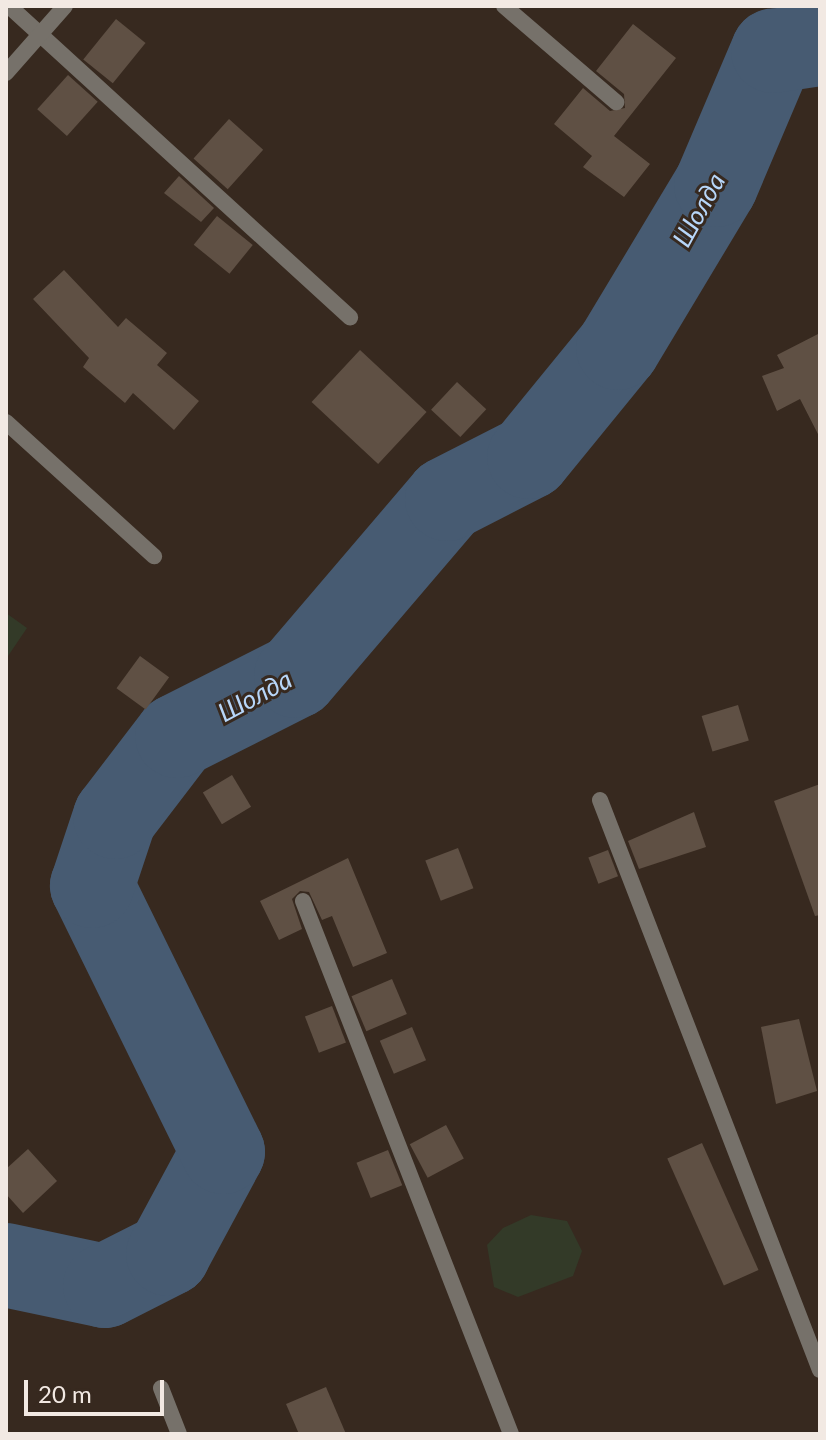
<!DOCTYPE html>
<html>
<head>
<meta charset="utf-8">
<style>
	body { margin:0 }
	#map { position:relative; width:826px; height:1440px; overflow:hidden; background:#37291f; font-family:Lato,sans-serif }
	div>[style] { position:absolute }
	.green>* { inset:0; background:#333a28 }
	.river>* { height:84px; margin:-42px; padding:0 42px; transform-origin:42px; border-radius:42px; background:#475b72 }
	.building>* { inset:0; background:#5f5044; transform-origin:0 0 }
	.lane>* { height:16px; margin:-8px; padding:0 8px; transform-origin:8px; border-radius:8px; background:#76716a }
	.street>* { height:16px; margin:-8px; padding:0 8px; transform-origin:8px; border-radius:8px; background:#76716a }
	span { translate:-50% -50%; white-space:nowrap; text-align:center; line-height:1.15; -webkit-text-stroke:6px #37291f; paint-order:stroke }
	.water-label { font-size:26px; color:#b7d6f9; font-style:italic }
	.frame { position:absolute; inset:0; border:8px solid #f2e9e3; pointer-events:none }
	.scale { position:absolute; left:24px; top:1380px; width:140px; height:36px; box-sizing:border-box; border:4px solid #f2e9e3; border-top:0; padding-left:10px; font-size:24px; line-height:28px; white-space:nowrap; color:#f2e9e3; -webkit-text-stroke:6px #37291f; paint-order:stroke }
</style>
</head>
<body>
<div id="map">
	<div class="green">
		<div style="clip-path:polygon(6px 613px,27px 628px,6px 659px)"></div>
		<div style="clip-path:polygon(531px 1215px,567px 1221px,582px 1251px,573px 1276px,518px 1297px,494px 1287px,487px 1245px,503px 1228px)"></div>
	</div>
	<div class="river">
		<div style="left:6px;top:1265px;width:101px;rotate:12deg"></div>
		<div style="left:105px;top:1286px;width:71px;rotate:-26.9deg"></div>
		<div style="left:168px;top:1254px;width:116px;rotate:-61.7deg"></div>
		<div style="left:223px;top:1152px;width:297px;rotate:-116.2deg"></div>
		<div style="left:92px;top:886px;width:73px;rotate:-71.6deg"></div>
		<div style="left:115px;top:817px;width:102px;rotate:-52.6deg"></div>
		<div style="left:177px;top:736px;width:133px;rotate:-26.8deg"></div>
		<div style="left:296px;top:676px;width:233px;rotate:-49.5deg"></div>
		<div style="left:447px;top:499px;width:92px;rotate:-27.1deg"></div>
		<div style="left:529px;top:457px;width:141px;rotate:-50.8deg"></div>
		<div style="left:618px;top:348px;width:190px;rotate:-59deg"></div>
		<div style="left:716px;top:185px;width:146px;rotate:-67deg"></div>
		<div style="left:773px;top:51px;width:48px;rotate:-8.5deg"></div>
	</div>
	<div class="building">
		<div style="left:116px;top:19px;width:38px;height:52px;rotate:39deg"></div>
		<div style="clip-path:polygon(633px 24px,676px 58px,614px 136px,650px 164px,624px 197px,583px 167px,592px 156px,554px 124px,583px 88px,610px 111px,625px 108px,624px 94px,596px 71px)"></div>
		<div style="left:68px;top:75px;width:40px;height:46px;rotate:42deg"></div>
		<div style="left:229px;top:119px;width:46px;height:53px;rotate:42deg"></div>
		<div style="clip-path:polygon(179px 176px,214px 208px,201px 222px,164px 193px)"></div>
		<div style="left:217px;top:216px;width:46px;height:37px;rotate:39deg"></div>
		<div style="clip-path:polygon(64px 270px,118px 327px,126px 318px,167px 353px,157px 365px,199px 401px,174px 430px,133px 393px,125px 403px,83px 367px,89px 358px,33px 299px)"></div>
		<div style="clip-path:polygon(820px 333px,820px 438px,800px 399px,777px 411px,762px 376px,784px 368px,777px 355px)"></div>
		<div style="left:360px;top:350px;width:91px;height:71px;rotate:43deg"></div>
		<div style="left:457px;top:382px;width:40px;height:38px;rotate:43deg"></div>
		<div style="left:140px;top:656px;width:36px;height:40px;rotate:36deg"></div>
		<div style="left:738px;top:705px;width:37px;height:38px;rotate:73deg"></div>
		<div style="left:232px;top:775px;width:37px;height:34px;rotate:59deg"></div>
		<div style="clip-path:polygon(820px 784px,820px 915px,815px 916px,774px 801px)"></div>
		<div style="clip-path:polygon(694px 812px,706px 847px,639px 869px,628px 841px)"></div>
		<div style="left:458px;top:848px;width:43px;height:35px;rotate:69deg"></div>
		<div style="left:608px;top:850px;width:28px;height:21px;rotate:69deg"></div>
		<div style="clip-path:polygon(348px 858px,387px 953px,353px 967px,332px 916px,322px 920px,309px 892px,300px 891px,292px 899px,302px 929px,279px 940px,260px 901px)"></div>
		<div style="left:392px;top:979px;width:38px;height:44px;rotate:67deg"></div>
		<div style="left:332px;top:1006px;width:39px;height:29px;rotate:69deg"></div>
		<div style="clip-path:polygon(799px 1019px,817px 1091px,776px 1104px,761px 1027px)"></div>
		<div style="left:412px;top:1027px;width:36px;height:35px;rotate:67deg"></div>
		<div style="left:446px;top:1125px;width:38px;height:41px;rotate:62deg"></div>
		<div style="left:702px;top:1143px;width:139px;height:38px;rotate:66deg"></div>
		<div style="clip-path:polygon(28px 1149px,57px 1181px,23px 1213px,6px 1194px,6px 1169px)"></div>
		<div style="left:388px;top:1150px;width:38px;height:34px;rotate:68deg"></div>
		<div style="clip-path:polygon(326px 1387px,346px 1434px,299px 1434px,286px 1404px)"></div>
	</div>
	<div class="lane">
		<div style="left:9px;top:6px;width:462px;rotate:42.4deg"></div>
		<div style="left:504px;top:6px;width:148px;rotate:40.6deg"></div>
		<div style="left:6px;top:422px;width:200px;rotate:42.2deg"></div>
		<div style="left:600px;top:800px;width:611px;rotate:68.9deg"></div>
		<div style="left:303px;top:901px;width:572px;rotate:68.68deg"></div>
		<div style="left:161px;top:1388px;width:49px;rotate:68.6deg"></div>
	</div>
	<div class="street">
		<div style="left:6px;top:73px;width:89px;rotate:-48.6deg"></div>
	</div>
	<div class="water-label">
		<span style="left:699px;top:210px;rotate:-61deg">Шолда</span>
		<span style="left:255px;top:696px;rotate:-28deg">Шолда</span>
	</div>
	<div class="frame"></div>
	<div class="scale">20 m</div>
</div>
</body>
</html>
